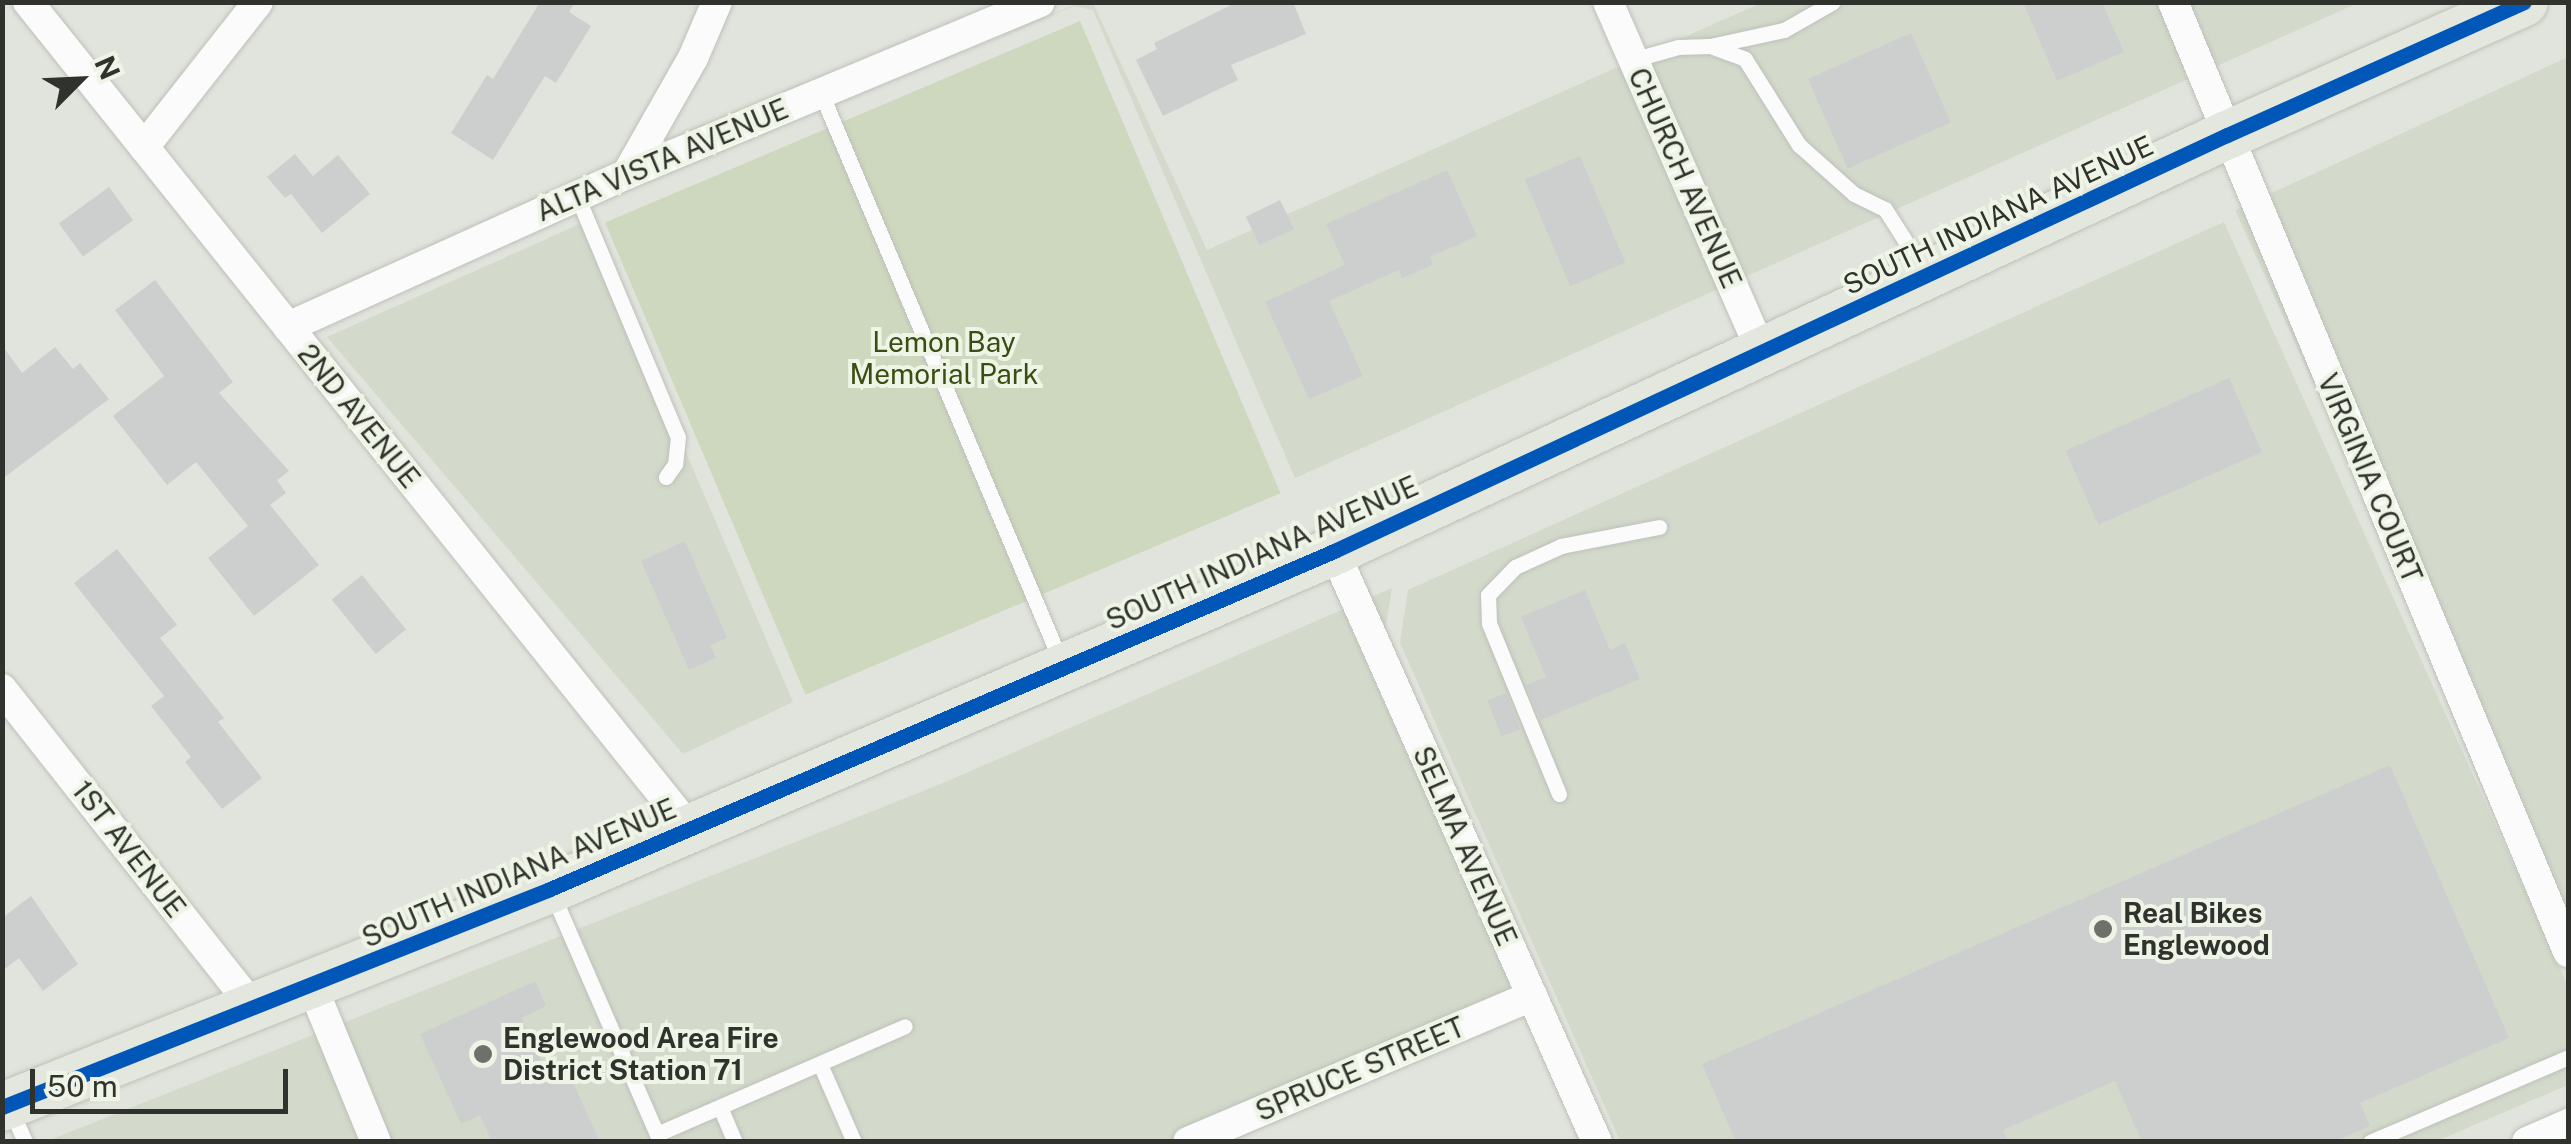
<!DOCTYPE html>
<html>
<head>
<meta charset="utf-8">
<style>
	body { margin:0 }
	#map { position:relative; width:2571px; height:1144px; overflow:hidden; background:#e1e4dc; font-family:"Public Sans",sans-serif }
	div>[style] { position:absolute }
	.built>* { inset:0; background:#d3dacb }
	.green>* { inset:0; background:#ced8be; transform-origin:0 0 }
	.building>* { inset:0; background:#cdcfce; transform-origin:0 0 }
	.roads { filter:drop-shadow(0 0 2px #bec0ba) drop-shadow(0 0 2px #bec0ba) }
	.service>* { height:15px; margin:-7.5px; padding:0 7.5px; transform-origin:7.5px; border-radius:7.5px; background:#fafbfa }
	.minor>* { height:30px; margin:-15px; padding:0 15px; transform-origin:15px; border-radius:15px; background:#fafbfa }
	.primary>* { height:48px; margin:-24px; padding:0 24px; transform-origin:24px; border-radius:24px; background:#e4e7dd }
	.cycleway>* { height:15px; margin:-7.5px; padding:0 7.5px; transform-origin:7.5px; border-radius:7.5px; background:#0057b8 }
	.dots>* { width:28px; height:28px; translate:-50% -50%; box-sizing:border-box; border:5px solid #eff5e6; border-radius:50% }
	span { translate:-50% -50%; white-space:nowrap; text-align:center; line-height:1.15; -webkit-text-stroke:8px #eff5e6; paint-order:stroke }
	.street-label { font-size:28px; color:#30322d }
	.park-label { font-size:28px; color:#3b4d12 }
	.poi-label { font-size:28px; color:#30322d; font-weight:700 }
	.left { translate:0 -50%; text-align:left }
	.frame { position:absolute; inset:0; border:5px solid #30322d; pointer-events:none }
	.north { position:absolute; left:30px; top:30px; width:100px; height:100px; -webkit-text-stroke:8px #eff5e6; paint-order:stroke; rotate:66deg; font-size:28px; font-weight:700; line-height:40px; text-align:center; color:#30322d }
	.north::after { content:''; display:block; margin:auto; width:35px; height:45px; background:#30322d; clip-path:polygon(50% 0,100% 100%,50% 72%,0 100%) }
	.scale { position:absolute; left:30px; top:1069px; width:258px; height:45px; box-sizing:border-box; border:5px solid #30322d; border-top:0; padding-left:12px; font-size:30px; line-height:35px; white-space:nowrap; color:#30322d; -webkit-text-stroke:8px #eff5e6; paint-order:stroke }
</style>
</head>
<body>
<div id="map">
	<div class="built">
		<div style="clip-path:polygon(1078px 3px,1093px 3px,1207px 250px,1761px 3px,2358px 3px,1295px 478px,1093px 10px,1074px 6px,940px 64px)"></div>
		<div style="clip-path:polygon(2568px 57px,2568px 944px,2235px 210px)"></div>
		<div style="clip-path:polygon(591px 219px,591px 231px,793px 702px,683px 754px,327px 337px)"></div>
		<div style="clip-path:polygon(2224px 222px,2568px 986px,2568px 1085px,2437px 1141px,1620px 1141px,1400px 643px,1408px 590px)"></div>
		<div style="clip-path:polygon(1392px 588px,1383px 642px,1542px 1005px,1233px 1141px,45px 1142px,943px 783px)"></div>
	</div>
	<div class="green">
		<div style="left:1080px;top:21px;width:513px;height:516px;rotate:67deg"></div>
	</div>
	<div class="building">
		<div style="clip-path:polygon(540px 2px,575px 2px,569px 12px,591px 26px,556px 83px,545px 76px,493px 160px,451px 133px,487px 75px,493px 79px)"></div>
		<div style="clip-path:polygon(1237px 2px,1293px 2px,1306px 34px,1231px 65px,1238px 80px,1163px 116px,1136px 60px,1157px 49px,1154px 43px)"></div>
		<div style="clip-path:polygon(2023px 2px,2102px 2px,2124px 52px,2057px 81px)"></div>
		<div style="left:1911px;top:33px;width:98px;height:113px;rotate:66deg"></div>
		<div style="clip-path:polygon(295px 154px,313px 176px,338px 155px,370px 194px,322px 233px,291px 194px,285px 198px,267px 177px)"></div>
		<div style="left:1580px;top:156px;width:116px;height:60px;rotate:67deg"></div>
		<div style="clip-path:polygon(1447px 170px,1477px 236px,1430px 257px,1433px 265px,1402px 278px,1399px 270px,1329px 301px,1363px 376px,1309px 399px,1265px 302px,1345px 265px,1326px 224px)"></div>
		<div style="left:109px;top:187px;width:41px;height:62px;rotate:54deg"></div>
		<div style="left:1280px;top:200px;width:32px;height:38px;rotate:64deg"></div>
		<div style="clip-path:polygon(155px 280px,233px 382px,219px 393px,289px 471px,277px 480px,286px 493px,270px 505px,319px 565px,254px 616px,208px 558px,248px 526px,196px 462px,167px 485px,113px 416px,164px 376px,115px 310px)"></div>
		<div style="clip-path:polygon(2px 345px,22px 373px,55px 347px,73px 369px,80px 363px,109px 399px,2px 479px)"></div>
		<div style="left:2229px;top:378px;width:81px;height:179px;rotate:66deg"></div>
		<div style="clip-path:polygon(685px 541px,727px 638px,710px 645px,716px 658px,689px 670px,641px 561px)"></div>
		<div style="clip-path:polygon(117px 549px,177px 625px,160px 638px,224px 718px,218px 722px,262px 778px,222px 809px,185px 762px,191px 757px,151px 706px,164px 696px,74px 583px)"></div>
		<div style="left:362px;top:575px;width:70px;height:39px;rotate:51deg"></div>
		<div style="clip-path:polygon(1585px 590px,1610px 650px,1625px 643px,1640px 679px,1541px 720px,1526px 685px,1546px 677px,1521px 617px)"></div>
		<div style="left:1506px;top:693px;width:39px;height:20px;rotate:69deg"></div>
		<div style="clip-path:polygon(2390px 765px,2509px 1038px,2360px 1103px,2370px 1126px,2333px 1142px,2142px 1142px,2115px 1081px,2003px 1130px,2008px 1142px,1736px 1142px,1702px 1064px)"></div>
		<div style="clip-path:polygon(31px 896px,78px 964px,43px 991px,19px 958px,2px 971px,2px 918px)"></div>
		<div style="clip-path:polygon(535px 981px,546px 1006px,521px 1018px,551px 1082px,569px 1074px,600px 1142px,492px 1142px,480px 1115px,461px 1124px,420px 1034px)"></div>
	</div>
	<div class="roads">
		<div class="service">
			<div style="left:1710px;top:46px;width:76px;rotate:-12.2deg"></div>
			<div style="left:1784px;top:30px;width:56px;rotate:-29.7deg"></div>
			<div style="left:1632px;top:60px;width:48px;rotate:-15.8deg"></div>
			<div style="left:1678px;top:47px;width:32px;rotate:-2deg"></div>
			<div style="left:1710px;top:46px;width:37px;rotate:20deg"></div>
			<div style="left:1745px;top:59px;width:102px;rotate:57.9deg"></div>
			<div style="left:1799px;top:145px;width:74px;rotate:41.7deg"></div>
			<div style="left:1854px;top:194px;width:34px;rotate:26deg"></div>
			<div style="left:1885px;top:209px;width:75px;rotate:57.6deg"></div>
			<div style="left:821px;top:93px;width:620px;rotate:67.12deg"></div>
			<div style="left:577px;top:196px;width:261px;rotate:67.3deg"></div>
			<div style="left:678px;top:437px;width:27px;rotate:96deg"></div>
			<div style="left:675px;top:464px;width:16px;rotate:125deg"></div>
			<div style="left:1559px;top:794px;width:185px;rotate:-112.3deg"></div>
			<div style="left:1489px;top:623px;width:28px;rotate:-92deg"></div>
			<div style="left:1488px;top:595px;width:39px;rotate:-46deg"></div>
			<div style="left:1515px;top:567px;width:51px;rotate:-24.5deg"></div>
			<div style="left:1561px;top:546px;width:100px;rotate:-11deg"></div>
			<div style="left:552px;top:893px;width:263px;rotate:66.5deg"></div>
			<div style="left:657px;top:1134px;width:270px;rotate:-23.5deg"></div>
			<div style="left:820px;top:1064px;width:85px;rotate:66.4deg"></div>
			<div style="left:720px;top:1107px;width:38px;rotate:67deg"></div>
			<div style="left:10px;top:1108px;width:37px;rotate:66deg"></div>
			<div style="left:2370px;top:1142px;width:215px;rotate:-23.2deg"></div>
		</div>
		<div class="minor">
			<div style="left:28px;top:2px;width:1059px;rotate:51.32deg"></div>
			<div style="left:1608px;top:2px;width:382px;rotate:66.3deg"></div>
			<div style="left:2173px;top:2px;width:1029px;rotate:67.42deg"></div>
			<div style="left:144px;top:147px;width:184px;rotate:-51.8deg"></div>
			<div style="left:627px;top:174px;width:133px;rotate:-60.4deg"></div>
			<div style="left:693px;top:58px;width:61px;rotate:-66.8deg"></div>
			<div style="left:288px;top:327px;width:372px;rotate:-24.3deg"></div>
			<div style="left:627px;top:174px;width:447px;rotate:-22.6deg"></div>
			<div style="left:1334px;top:551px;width:647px;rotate:66.01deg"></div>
			<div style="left:2px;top:689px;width:408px;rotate:51.7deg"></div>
			<div style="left:312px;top:986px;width:169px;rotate:67.7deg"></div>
			<div style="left:1188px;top:1142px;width:374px;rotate:-23deg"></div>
			<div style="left:2527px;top:1142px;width:45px;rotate:-23.7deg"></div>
		</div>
		<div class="primary">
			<div style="left:2px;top:1107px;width:590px;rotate:-21.69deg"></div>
			<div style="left:550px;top:889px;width:854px;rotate:-23.32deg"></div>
			<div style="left:1334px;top:551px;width:985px;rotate:-24.98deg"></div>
			<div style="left:2227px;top:135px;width:325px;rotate:-24.1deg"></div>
		</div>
	</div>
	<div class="cycleway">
		<div style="left:2px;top:1107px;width:590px;rotate:-21.69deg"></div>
		<div style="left:550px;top:889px;width:854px;rotate:-23.32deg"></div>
		<div style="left:1334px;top:551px;width:985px;rotate:-24.98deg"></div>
		<div style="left:2227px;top:135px;width:325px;rotate:-24.1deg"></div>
	</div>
	<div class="dots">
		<div style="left:2103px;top:929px;background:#6e706a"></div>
		<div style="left:483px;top:1054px;background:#6e706a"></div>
	</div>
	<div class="street-label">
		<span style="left:662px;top:160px;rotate:-23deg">ALTA VISTA AVENUE</span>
		<span style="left:1685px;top:178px;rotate:66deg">CHURCH AVENUE</span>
		<span style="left:1998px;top:215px;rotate:-25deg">SOUTH INDIANA AVENUE</span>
		<span style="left:359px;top:416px;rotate:51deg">2ND AVENUE</span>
		<span style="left:2370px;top:478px;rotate:67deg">VIRGINIA COURT</span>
		<span style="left:1262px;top:553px;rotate:-24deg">SOUTH INDIANA AVENUE</span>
		<span style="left:1465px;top:846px;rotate:66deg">SELMA AVENUE</span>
		<span style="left:129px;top:849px;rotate:52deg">1ST AVENUE</span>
		<span style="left:519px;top:873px;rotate:-23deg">SOUTH INDIANA AVENUE</span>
		<span style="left:1360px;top:1069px;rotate:-23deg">SPRUCE STREET</span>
	</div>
	<div class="park-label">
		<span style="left:944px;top:358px">Lemon Bay<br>Memorial Park</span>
	</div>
	<div class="poi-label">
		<span class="left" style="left:2123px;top:929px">Real Bikes<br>Englewood</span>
		<span class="left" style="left:503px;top:1054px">Englewood Area Fire<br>District Station 71</span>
	</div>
	<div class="frame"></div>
	<div class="north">N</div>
	<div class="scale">50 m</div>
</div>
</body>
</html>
